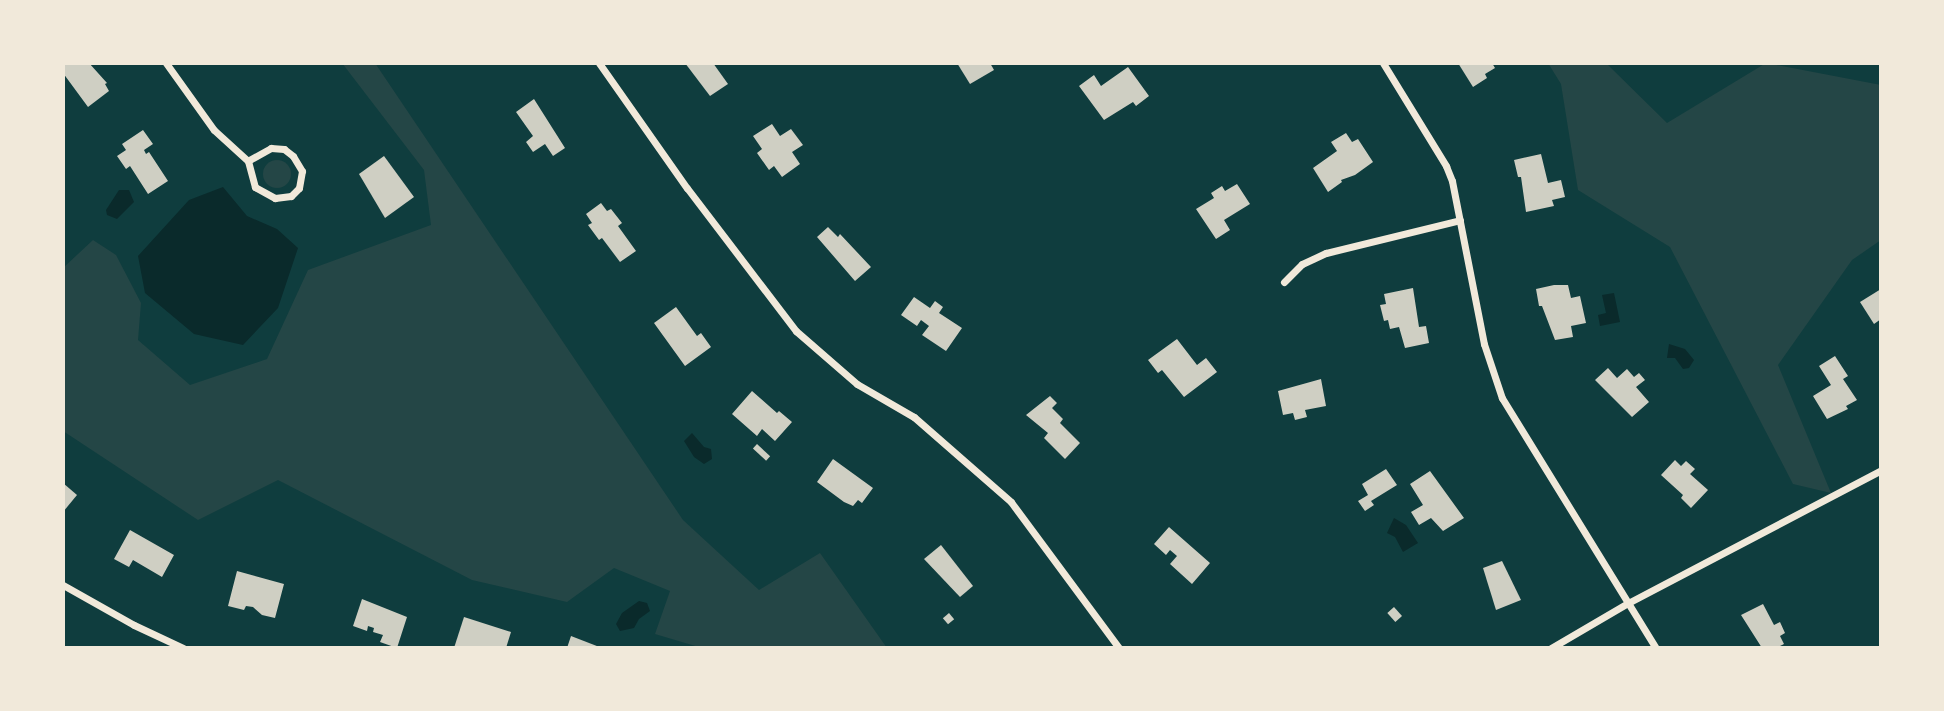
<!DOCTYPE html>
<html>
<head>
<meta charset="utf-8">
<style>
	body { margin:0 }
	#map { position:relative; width:1944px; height:711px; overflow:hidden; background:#0f3d3e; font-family:"Roboto Condensed",sans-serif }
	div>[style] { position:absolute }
	.green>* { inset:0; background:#244646 }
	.round { border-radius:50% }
	.water>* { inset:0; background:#0a2a2b }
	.building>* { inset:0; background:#cfcfc3; transform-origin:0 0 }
	.minor>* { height:7px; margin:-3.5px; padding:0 3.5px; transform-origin:3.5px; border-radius:3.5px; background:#f1e9da }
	span { translate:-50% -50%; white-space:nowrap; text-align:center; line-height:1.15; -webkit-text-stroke:6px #f1e9da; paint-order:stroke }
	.frame { position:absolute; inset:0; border:65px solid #f1e9da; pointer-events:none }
</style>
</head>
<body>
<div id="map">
	<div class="green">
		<div style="clip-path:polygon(342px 63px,375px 63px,683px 520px,759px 590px,820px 553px,887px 648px,702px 648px,655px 634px,670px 591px,614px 568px,567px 602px,472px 580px,278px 480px,198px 520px,63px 431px,63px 268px,93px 240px,116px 255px,141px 303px,138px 340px,190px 385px,267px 359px,308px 270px,431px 225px,424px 170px)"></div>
		<div style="clip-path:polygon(1548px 63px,1606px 63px,1667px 123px,1766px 63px,1881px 85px,1881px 240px,1852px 260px,1778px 365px,1831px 493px,1793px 484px,1670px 247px,1578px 190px,1561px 84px)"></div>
		<div class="round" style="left:263px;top:160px;width:28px;height:28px"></div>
	</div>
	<div class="water">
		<div style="clip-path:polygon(223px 187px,247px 216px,277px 229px,298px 248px,278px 308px,243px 345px,194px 334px,145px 293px,138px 256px,189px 200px)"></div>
		<div style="clip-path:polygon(119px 190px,129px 190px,134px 202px,117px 219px,107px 215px,106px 210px)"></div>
		<div style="clip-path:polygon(1614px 293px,1620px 322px,1600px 326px,1598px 315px,1606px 313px,1602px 295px)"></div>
		<div style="clip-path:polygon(1669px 344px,1685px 349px,1694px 360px,1689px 368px,1683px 369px,1675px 358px,1667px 358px)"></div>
		<div style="clip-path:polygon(692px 433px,704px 447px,711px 449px,712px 459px,704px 464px,694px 457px,684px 441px)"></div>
		<div style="clip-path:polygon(1394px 518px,1406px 525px,1418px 543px,1403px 552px,1395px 537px,1387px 533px)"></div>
		<div style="clip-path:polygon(639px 601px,647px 603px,650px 611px,639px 619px,634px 628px,620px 631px,616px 624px,622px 613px)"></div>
	</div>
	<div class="building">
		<div style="clip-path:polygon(64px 63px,89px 63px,107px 83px,105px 84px,109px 91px,88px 107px,63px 73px)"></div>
		<div style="clip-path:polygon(685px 63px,713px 63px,728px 84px,710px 96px)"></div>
		<div style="clip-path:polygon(957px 63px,990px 63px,994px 70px,970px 84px)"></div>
		<div style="clip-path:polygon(1458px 63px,1492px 63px,1495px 68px,1485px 74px,1487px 78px,1473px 87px)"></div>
		<div style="clip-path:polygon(1128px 67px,1149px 96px,1136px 106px,1133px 102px,1104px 120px,1079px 86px,1094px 75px,1101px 86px)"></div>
		<div style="clip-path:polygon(534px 99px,565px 148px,553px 156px,545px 144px,533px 152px,526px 142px,533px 136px,516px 112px)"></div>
		<div style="clip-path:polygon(772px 124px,780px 136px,791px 129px,803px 145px,792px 152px,800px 164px,782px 177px,774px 166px,769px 170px,757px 153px,762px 149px,753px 136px)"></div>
		<div style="clip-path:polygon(143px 130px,153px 144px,144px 150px,146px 154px,149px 152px,168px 181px,148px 194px,130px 166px,126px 169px,117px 156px,126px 150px,122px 144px)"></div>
		<div style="clip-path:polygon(1346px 133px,1352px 142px,1358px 139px,1373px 162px,1355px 175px,1341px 180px,1342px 182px,1328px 192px,1313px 168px,1337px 151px,1331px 142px)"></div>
		<div style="clip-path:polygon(1541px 154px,1548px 183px,1561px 180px,1565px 197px,1552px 200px,1554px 206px,1526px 212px,1521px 177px,1518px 177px,1514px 160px)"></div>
		<div style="clip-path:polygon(384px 156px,414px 197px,385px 218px,359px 174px)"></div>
		<div style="clip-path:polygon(1237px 184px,1250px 204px,1224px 220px,1230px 230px,1216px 239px,1196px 209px,1214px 198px,1211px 193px,1222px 186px,1225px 191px)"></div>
		<div style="clip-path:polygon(601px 203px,607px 211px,611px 209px,622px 223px,618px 226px,636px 251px,620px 262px,602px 238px,599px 240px,588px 225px,592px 223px,586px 214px)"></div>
		<div style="clip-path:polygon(828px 227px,838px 237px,840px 234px,871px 267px,855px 281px,817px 237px)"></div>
		<div style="clip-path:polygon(1554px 285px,1568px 285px,1571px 298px,1580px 296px,1586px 323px,1571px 326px,1573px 337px,1555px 340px,1542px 306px,1539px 306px,1536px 289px)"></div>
		<div style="clip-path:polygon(1413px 288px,1419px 327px,1426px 326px,1429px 343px,1405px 348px,1399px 327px,1390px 329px,1388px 320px,1384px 321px,1380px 305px,1386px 304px,1384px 294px)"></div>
		<div style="clip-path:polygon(1881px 289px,1881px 319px,1874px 324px,1860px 302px)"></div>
		<div style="clip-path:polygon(914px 297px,930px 308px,935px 301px,943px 307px,939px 313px,962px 328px,946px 351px,922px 335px,929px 326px,921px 320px,917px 326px,901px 315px)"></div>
		<div style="clip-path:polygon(676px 307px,697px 336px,701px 333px,711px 347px,685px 366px,654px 323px)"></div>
		<div style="clip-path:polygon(1177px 339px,1197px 365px,1206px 358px,1217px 372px,1184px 397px,1162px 370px,1158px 373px,1148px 360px)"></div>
		<div style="clip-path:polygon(1835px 356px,1848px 376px,1843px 379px,1857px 400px,1846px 406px,1848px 409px,1827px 419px,1813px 396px,1831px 385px,1819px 366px)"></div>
		<div style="clip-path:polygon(1608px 368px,1617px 378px,1627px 369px,1634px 377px,1639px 373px,1645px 380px,1636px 387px,1649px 402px,1632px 417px,1595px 380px)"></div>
		<div style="clip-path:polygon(1321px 379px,1326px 406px,1305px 410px,1307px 417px,1295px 420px,1293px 413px,1283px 415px,1278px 391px)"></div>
		<div style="clip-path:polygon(752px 391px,777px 413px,779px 411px,792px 422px,775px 441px,762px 429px,757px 436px,732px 414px)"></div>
		<div style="clip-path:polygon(1050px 396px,1057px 403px,1052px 408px,1063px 419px,1060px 423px,1080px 443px,1065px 459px,1044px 438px,1048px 433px,1026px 415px)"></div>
		<div style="left:757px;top:444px;width:18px;height:6px;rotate:43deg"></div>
		<div style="clip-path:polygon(833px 459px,873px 488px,862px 503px,858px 500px,853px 506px,844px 502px,817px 482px)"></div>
		<div style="clip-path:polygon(1675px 460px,1681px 466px,1686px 461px,1695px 469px,1690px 474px,1708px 490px,1691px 508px,1681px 498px,1683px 495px,1661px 475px)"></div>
		<div style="clip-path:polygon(1386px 469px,1397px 485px,1371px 501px,1374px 505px,1365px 511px,1358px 501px,1368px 495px,1362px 484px)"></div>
		<div style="clip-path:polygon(1430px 471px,1464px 518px,1443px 531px,1431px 518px,1419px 525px,1411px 512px,1423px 505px,1410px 484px)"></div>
		<div style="clip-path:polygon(63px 483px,77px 495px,63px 512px)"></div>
		<div style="clip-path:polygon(1169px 527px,1210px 563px,1192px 584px,1170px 564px,1177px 556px,1170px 550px,1166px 555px,1154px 544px)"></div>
		<div style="clip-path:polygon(130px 530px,174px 555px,162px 577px,133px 560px,129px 567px,114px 559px)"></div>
		<div style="clip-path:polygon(941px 545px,973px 586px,960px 597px,924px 559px)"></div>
		<div style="clip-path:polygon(1502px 561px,1521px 600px,1496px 610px,1483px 568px)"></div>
		<div style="clip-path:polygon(237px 571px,284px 584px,275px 618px,262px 615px,253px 607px,246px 606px,244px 610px,228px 606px)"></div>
		<div style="clip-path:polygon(362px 599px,407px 617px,397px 648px,380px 642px,383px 635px,373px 632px,374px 628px,368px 626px,367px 631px,353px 626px)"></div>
		<div style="clip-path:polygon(1763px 604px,1774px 625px,1780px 622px,1785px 633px,1780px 636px,1784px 644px,1776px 648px,1762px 648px,1741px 615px)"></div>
		<div style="left:1394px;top:607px;width:12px;height:9px;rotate:48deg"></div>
		<div style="left:949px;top:613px;width:8px;height:8px;rotate:50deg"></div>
		<div style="clip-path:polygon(464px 617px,511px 632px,506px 648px,454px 648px)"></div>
		<div style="clip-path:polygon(571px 636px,602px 648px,567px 648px)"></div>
	</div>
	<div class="minor">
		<div style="left:166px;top:63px;width:82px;rotate:54.4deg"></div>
		<div style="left:214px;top:130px;width:46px;rotate:42.4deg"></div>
		<div style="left:248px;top:161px;width:27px;rotate:75deg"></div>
		<div style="left:255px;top:187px;width:23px;rotate:29deg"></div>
		<div style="left:275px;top:198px;width:16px;rotate:-7deg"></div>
		<div style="left:291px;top:196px;width:11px;rotate:-45deg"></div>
		<div style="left:299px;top:188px;width:17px;rotate:-80deg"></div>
		<div style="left:302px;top:171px;width:17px;rotate:-121deg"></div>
		<div style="left:293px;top:156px;width:11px;rotate:-142deg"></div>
		<div style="left:284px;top:149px;width:13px;rotate:-176deg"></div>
		<div style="left:271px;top:148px;width:26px;rotate:151deg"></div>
		<div style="left:599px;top:63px;width:153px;rotate:54.9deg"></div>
		<div style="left:687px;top:188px;width:180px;rotate:52.7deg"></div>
		<div style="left:796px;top:331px;width:81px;rotate:41deg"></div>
		<div style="left:857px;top:384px;width:66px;rotate:30.1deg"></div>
		<div style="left:914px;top:417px;width:129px;rotate:41.2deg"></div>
		<div style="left:1011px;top:502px;width:182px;rotate:53.5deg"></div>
		<div style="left:1383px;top:63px;width:121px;rotate:58.5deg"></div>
		<div style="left:1446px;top:166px;width:16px;rotate:68deg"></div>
		<div style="left:1452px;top:181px;width:166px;rotate:78.9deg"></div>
		<div style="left:1484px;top:344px;width:57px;rotate:71.6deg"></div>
		<div style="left:1502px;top:398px;width:294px;rotate:58.4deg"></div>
		<div style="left:1284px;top:282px;width:25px;rotate:-45deg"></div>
		<div style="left:1302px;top:264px;width:26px;rotate:-25deg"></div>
		<div style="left:1326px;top:253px;width:138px;rotate:-13.8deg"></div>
		<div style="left:63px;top:585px;width:81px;rotate:29.4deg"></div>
		<div style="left:134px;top:625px;width:54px;rotate:25.1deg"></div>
		<div style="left:1551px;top:648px;width:89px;rotate:-30.3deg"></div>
		<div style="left:1628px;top:603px;width:286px;rotate:-27.7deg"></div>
	</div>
	<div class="frame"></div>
</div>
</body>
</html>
